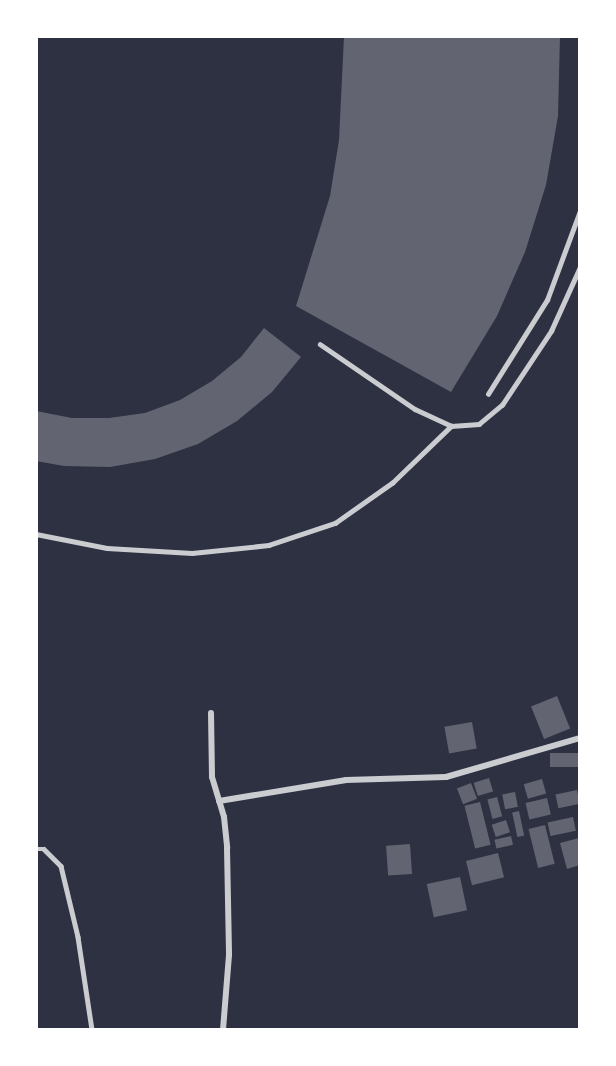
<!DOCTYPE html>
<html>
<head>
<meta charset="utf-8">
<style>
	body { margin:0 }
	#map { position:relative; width:616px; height:1066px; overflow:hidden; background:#2d3142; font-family:"Sofia Sans Condensed",sans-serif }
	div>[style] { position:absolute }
	.building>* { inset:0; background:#626471; transform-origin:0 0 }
	.service>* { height:4.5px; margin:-2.25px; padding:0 2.25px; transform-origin:2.25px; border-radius:2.25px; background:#caccd0 }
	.minor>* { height:6px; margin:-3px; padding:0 3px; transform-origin:3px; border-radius:3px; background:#caccd0 }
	span { translate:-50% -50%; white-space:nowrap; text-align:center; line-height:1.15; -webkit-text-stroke:5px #fff; paint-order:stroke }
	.frame { position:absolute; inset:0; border:38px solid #fff; pointer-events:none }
</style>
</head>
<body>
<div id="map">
	<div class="building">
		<div style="clip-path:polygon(344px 36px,560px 36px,558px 116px,546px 185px,525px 252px,497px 316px,451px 392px,296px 306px,330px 196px,339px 140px)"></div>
		<div style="clip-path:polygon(264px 328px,301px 357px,272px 392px,237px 421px,198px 444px,155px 459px,110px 467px,64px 466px,36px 461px,36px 411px,72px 418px,109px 418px,145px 413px,180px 400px,212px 381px,241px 357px)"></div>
		<div style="left:557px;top:696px;width:35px;height:28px;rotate:68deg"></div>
		<div style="left:472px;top:722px;width:27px;height:28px;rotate:80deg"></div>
		<div style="left:580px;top:753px;width:14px;height:30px;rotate:90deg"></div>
		<div style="left:489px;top:778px;width:14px;height:16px;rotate:73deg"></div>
		<div style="left:542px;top:779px;width:15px;height:19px;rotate:74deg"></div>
		<div style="left:471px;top:783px;width:17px;height:15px;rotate:69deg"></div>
		<div style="left:577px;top:790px;width:14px;height:22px;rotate:78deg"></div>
		<div style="left:515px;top:792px;width:15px;height:13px;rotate:79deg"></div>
		<div style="left:497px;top:797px;width:20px;height:10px;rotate:75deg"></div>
		<div style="left:547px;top:798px;width:17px;height:22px;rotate:77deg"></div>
		<div style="left:480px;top:802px;width:44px;height:16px;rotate:76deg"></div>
		<div style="left:519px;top:811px;width:25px;height:7px;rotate:78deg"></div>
		<div style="left:573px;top:817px;width:14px;height:26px;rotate:78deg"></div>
		<div style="left:506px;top:820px;width:13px;height:15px;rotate:72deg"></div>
		<div style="left:545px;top:825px;width:40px;height:17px;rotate:76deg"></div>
		<div style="left:511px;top:836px;width:9px;height:17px;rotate:77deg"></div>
		<div style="clip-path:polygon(579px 838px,580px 865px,567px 869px,560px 843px)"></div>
		<div style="left:410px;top:844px;width:30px;height:24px;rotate:86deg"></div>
		<div style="left:498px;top:853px;width:25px;height:33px;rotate:76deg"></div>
		<div style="left:460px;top:877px;width:34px;height:34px;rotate:78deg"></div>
	</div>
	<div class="service">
		<div style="left:320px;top:344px;width:115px;rotate:34.4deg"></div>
		<div style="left:415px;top:409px;width:40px;rotate:25deg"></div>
		<div style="left:451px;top:426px;width:28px;rotate:-4deg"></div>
		<div style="left:479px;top:424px;width:30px;rotate:-40deg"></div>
		<div style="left:502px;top:405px;width:89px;rotate:-56.5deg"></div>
		<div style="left:551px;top:331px;width:70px;rotate:-65.6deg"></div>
		<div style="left:488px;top:394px;width:111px;rotate:-57.9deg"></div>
		<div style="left:547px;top:300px;width:95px;rotate:-69.7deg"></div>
		<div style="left:36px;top:534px;width:72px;rotate:11.2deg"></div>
		<div style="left:107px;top:548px;width:85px;rotate:3.4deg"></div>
		<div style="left:192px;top:553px;width:77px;rotate:-5.9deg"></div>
		<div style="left:269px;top:545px;width:70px;rotate:-18.4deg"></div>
		<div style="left:335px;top:523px;width:70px;rotate:-35.1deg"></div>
		<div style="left:392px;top:483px;width:82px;rotate:-44deg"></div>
		<div style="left:36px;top:849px;width:8px"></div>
		<div style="left:44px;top:849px;width:24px;rotate:45deg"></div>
		<div style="left:61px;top:866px;width:73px;rotate:76.5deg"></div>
		<div style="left:78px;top:937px;width:94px;rotate:81.4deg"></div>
	</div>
	<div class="minor">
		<div style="left:211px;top:713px;width:64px;rotate:89.1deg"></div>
		<div style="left:212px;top:777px;width:42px;rotate:73.3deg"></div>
		<div style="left:224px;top:817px;width:31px;rotate:84deg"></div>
		<div style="left:227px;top:848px;width:107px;rotate:88.9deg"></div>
		<div style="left:229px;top:955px;width:75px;rotate:94.6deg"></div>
		<div style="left:219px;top:801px;width:129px;rotate:-9.4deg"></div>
		<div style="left:346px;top:780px;width:100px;rotate:-1.7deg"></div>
		<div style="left:446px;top:777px;width:140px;rotate:-16.2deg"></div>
	</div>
	<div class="frame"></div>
</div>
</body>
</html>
